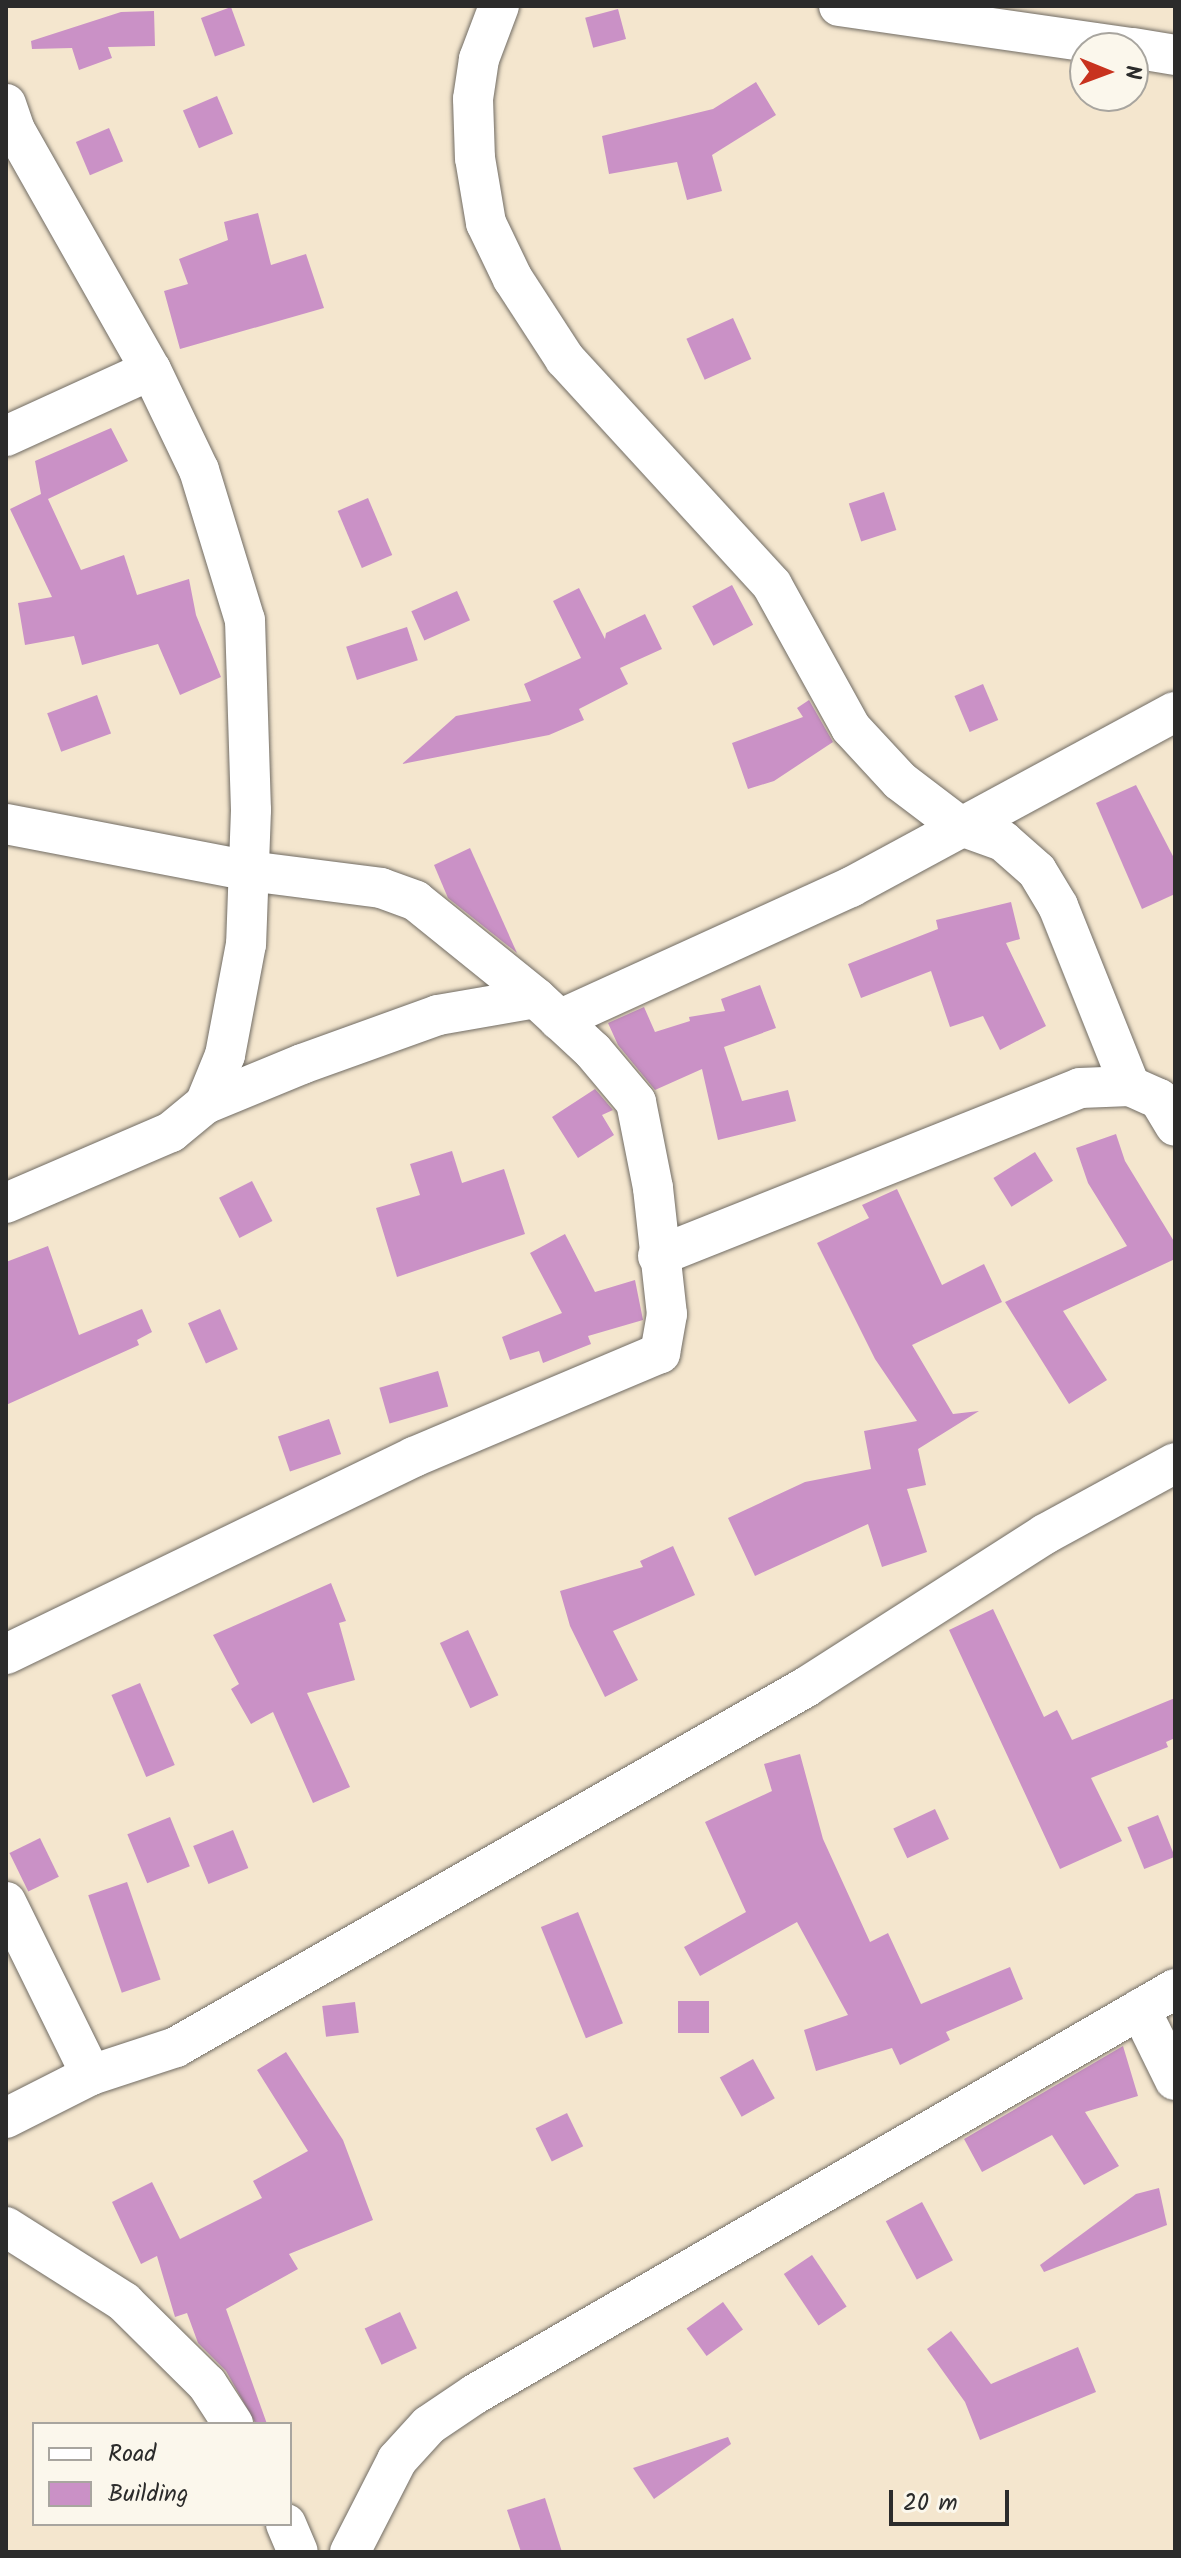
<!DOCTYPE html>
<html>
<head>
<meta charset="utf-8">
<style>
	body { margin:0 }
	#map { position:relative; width:1181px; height:2558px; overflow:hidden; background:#f4e6ce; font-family:Kalam,sans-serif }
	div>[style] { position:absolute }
	.building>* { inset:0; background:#ca91c6; transform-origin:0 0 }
	.roads { filter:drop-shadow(0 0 2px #716c64) drop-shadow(0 0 2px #716c64) }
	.street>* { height:40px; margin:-20px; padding:0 20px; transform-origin:20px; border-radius:20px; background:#fff }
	span { translate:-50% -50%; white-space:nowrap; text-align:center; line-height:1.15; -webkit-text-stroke:6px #fbf7ec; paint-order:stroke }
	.frame { position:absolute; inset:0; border:8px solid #2b2b2b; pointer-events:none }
	.legend { position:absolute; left:32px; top:2422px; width:260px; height:104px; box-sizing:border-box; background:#fbf7ec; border:2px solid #a8a59f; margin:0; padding:10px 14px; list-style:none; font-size:24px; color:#2b2b2b }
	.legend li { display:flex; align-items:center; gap:16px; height:40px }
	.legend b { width:40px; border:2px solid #a8a59f }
	.north { position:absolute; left:1069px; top:32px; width:80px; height:80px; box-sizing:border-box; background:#fbf7ec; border:2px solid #a8a59f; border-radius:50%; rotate:91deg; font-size:22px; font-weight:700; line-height:32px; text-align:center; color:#2b2b2b }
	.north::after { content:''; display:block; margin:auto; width:28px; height:36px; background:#c8321e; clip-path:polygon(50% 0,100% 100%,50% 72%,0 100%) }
	.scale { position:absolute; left:889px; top:2490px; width:120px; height:36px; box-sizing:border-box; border:4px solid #2b2b2b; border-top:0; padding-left:10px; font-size:24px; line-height:28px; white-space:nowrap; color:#2b2b2b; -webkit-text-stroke:6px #fbf7ec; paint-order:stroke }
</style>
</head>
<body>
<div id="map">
	<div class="building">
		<div style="left:231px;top:7px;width:41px;height:32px;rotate:70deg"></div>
		<div style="left:618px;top:9px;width:31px;height:34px;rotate:75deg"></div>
		<div style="clip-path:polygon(154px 11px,155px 46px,108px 47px,112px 58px,79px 70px,72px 48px,32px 49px,31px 41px,121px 12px)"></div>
		<div style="clip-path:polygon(756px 82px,776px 115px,712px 155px,722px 191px,687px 200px,677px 162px,609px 174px,602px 136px,713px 109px)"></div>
		<div style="left:217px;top:96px;width:41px;height:37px;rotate:67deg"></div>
		<div style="left:109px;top:128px;width:36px;height:36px;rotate:67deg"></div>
		<div style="clip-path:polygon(258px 213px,271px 265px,306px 254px,324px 308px,180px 349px,164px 291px,188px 284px,179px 259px,228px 240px,224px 222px)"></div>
		<div style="left:733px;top:318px;width:45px;height:51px;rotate:66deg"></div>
		<div style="clip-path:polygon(111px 428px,128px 461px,48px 499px,81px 570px,124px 555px,137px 595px,189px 579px,196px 615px,221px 677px,180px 695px,158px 644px,82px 665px,74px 636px,25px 645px,18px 603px,52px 597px,10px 509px,41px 494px,35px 461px)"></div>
		<div style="left:884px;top:492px;width:40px;height:37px;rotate:72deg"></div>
		<div style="left:368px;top:498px;width:62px;height:33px;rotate:67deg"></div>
		<div style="left:732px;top:585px;width:45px;height:45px;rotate:62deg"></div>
		<div style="clip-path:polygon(579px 588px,605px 639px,606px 633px,645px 614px,662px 649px,620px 668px,628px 684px,579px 709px,584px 720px,549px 735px,402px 764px,456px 716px,531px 701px,524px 684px,581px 658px,553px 601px)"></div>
		<div style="left:457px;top:591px;width:32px;height:50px;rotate:66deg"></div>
		<div style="left:407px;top:627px;width:35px;height:64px;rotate:72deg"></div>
		<div style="left:983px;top:684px;width:39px;height:31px;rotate:67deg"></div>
		<div style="left:97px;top:695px;width:41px;height:53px;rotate:70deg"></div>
		<div style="clip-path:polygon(809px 700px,833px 742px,774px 781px,748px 789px,732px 743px,803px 717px,797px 708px)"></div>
		<div style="clip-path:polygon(1136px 785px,1175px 860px,1175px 894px,1142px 909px,1096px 803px)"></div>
		<div style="clip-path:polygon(470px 848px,517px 953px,448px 898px,434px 865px)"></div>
		<div style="clip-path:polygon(1011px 902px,1020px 939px,1006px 943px,1046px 1026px,1000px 1050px,983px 1016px,950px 1027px,931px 971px,861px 998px,848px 964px,938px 929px,936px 920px)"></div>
		<div style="clip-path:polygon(760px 985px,776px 1028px,724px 1047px,742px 1101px,788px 1090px,796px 1121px,718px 1140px,702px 1069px,655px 1090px,618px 1045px,608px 1023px,644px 1007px,655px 1032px,690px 1021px,689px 1017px,725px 1011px,721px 999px)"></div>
		<div style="clip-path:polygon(595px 1089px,613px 1110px,602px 1115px,614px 1135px,578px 1158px,552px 1117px)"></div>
		<div style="clip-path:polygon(1116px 1134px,1125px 1161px,1175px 1243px,1175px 1259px,1063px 1311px,1107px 1380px,1069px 1404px,1005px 1302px,1127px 1246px,1088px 1183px,1076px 1148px)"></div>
		<div style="clip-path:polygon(452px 1151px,462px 1183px,504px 1169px,525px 1234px,397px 1277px,376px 1208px,420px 1195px,410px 1164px)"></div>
		<div style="left:1035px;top:1152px;width:34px;height:49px;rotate:58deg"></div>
		<div style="left:252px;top:1181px;width:45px;height:37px;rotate:63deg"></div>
		<div style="clip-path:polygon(897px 1189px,942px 1285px,984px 1264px,1002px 1302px,912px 1345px,953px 1414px,979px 1411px,918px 1449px,926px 1485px,907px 1489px,927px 1552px,882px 1567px,868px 1524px,755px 1576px,728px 1518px,805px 1482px,871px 1469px,864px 1431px,917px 1421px,875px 1359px,817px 1243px,869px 1218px,862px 1205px)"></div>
		<div style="clip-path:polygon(565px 1234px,595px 1292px,635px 1280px,643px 1320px,588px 1336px,591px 1344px,543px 1363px,539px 1351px,510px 1360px,502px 1337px,562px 1313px,530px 1253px)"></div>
		<div style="clip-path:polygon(48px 1246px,79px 1335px,142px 1309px,152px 1332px,137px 1340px,139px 1345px,6px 1405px,6px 1262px)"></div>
		<div style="left:220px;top:1309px;width:44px;height:35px;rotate:66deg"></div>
		<div style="left:438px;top:1371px;width:37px;height:61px;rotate:74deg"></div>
		<div style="left:329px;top:1419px;width:37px;height:54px;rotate:71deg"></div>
		<div style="clip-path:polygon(673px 1546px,695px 1595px,613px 1631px,638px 1680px,605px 1697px,570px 1626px,560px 1591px,643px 1567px,640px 1561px)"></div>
		<div style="clip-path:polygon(331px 1583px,346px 1621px,339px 1623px,355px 1680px,307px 1693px,350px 1787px,313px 1803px,273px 1712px,251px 1724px,231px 1689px,239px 1684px,213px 1635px)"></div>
		<div style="clip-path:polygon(993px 1609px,1044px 1717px,1057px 1710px,1072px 1740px,1175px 1698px,1175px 1738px,1166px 1742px,1168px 1747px,1091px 1778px,1122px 1841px,1060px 1869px,949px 1630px)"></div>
		<div style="left:468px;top:1630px;width:72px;height:31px;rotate:65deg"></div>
		<div style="left:140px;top:1683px;width:89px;height:31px;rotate:67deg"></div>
		<div style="clip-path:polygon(800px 1754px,823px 1839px,870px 1942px,888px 1933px,921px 2004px,1010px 1967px,1023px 1999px,946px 2032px,950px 2040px,900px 2065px,892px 2048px,816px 2071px,804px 2030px,848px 2015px,797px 1922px,700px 1976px,684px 1947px,746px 1912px,705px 1822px,772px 1791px,764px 1764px)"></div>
		<div style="left:935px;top:1809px;width:33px;height:46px;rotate:65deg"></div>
		<div style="left:1158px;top:1815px;width:45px;height:33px;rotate:68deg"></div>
		<div style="left:170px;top:1817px;width:53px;height:46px;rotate:68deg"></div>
		<div style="left:233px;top:1830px;width:41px;height:43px;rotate:68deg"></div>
		<div style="left:40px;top:1838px;width:43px;height:34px;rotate:64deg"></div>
		<div style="left:127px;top:1882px;width:103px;height:41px;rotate:71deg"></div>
		<div style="left:578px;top:1912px;width:120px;height:40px;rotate:68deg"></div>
		<div style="left:709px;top:2001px;width:32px;height:31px;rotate:90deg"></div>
		<div style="left:355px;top:2002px;width:31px;height:33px;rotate:83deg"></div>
		<div style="clip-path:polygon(1123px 2046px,1138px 2096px,1085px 2112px,1119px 2166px,1084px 2185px,1052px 2135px,982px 2172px,964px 2139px)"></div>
		<div style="clip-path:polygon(286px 2052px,343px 2140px,373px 2220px,289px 2254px,298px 2269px,226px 2309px,267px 2424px,256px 2424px,226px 2371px,198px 2343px,187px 2313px,175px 2317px,157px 2256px,141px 2264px,112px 2202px,152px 2182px,180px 2239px,262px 2198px,253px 2181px,308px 2151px,257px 2070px)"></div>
		<div style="left:753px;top:2059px;width:45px;height:38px;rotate:61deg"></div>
		<div style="left:567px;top:2113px;width:37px;height:35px;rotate:64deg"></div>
		<div style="clip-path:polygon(1159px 2188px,1167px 2225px,1044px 2272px,1040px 2265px,1136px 2194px)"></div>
		<div style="left:922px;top:2202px;width:66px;height:41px;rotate:62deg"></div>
		<div style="left:812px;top:2255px;width:62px;height:34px;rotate:56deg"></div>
		<div style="left:723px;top:2302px;width:34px;height:45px;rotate:54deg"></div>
		<div style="left:400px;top:2312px;width:40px;height:39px;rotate:65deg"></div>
		<div style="clip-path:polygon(951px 2331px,991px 2384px,1078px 2347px,1096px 2392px,980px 2440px,965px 2402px,927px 2349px)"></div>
		<div style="clip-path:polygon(728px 2437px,731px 2444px,654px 2499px,633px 2468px)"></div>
		<div style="clip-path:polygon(545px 2498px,562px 2552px,521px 2552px,507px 2510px)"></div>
	</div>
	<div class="roads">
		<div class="street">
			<div style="left:499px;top:6px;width:57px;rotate:110.7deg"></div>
			<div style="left:479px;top:59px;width:40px;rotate:98.5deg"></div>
			<div style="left:473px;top:99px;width:59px;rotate:88.1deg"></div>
			<div style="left:475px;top:158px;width:66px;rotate:80.4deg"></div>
			<div style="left:486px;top:223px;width:62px;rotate:64.3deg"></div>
			<div style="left:513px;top:279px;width:95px;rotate:57deg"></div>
			<div style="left:565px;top:359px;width:306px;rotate:47.5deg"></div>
			<div style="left:772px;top:585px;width:163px;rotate:61.1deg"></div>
			<div style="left:851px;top:728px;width:72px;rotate:47.2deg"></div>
			<div style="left:900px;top:781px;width:73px;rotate:37.2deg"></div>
			<div style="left:958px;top:825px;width:48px;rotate:19.6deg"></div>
			<div style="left:1003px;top:841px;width:45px;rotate:41.4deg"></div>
			<div style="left:1037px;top:871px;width:41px;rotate:59deg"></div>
			<div style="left:1058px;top:906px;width:194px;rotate:68.2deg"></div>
			<div style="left:839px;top:6px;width:295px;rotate:8.2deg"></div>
			<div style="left:1133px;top:48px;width:43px;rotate:9.5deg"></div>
			<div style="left:6px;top:104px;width:28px;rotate:71deg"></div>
			<div style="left:15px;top:130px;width:276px;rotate:60.5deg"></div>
			<div style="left:151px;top:370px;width:111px;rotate:64.4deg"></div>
			<div style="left:199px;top:470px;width:157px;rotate:73deg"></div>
			<div style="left:245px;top:620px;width:190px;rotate:88.2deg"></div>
			<div style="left:251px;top:810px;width:134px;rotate:92.1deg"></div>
			<div style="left:246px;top:944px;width:113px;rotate:100.7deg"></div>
			<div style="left:225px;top:1055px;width:53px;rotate:112.2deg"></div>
			<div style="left:6px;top:436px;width:159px;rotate:-24.5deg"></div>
			<div style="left:6px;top:824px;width:248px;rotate:10.9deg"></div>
			<div style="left:249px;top:871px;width:133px;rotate:7.3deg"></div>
			<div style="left:381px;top:888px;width:37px;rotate:20deg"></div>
			<div style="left:416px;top:901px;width:154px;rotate:38.9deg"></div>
			<div style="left:536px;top:998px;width:78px;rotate:42.9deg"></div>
			<div style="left:593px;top:1051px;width:67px;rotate:49.9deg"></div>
			<div style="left:636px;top:1102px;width:88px;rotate:78.8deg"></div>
			<div style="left:653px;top:1188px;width:127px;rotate:83.7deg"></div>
			<div style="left:667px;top:1314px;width:40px;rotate:100deg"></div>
			<div style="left:660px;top:1353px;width:267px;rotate:157.1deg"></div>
			<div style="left:414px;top:1457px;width:453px;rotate:154.2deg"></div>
			<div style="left:559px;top:1020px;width:321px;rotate:-24.5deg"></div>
			<div style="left:851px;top:887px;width:368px;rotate:-28.4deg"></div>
			<div style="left:6px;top:1203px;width:180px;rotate:-23.3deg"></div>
			<div style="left:171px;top:1132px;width:44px;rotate:-39.5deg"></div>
			<div style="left:205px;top:1104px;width:105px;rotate:-22.4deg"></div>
			<div style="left:302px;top:1064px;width:145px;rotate:-19.8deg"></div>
			<div style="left:438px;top:1015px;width:99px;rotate:-9.8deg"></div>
			<div style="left:658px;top:1256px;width:454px;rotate:-21.7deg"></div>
			<div style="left:1080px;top:1088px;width:50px;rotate:-2.3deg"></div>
			<div style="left:1130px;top:1086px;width:32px;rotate:24deg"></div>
			<div style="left:1159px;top:1099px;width:31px;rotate:59deg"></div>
			<div style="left:6px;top:1902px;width:193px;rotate:63.8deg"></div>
			<div style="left:1140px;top:2009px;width:79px;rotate:63.8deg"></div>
			<div style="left:6px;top:2118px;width:95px;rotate:-26.8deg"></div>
			<div style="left:91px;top:2075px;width:89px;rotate:-18.2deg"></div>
			<div style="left:176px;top:2047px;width:726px;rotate:-29.74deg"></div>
			<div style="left:806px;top:1687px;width:284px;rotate:-32.6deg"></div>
			<div style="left:1045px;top:1534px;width:148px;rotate:-28.6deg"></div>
			<div style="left:6px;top:2227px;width:140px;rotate:32.4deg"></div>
			<div style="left:124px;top:2302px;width:117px;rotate:44.7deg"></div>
			<div style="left:207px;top:2384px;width:48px;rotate:57deg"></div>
			<div style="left:286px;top:2524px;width:30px;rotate:67deg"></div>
			<div style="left:350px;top:2552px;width:103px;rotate:-62.9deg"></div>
			<div style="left:397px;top:2460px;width:47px;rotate:-47.6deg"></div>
			<div style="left:429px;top:2425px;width:55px;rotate:-34deg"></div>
			<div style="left:475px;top:2394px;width:809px;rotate:-30.05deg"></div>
		</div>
	</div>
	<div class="frame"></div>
	<ul class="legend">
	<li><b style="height:10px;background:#fff"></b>Road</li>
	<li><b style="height:22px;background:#ca91c6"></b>Building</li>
	</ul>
	<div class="north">N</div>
	<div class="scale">20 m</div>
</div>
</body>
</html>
